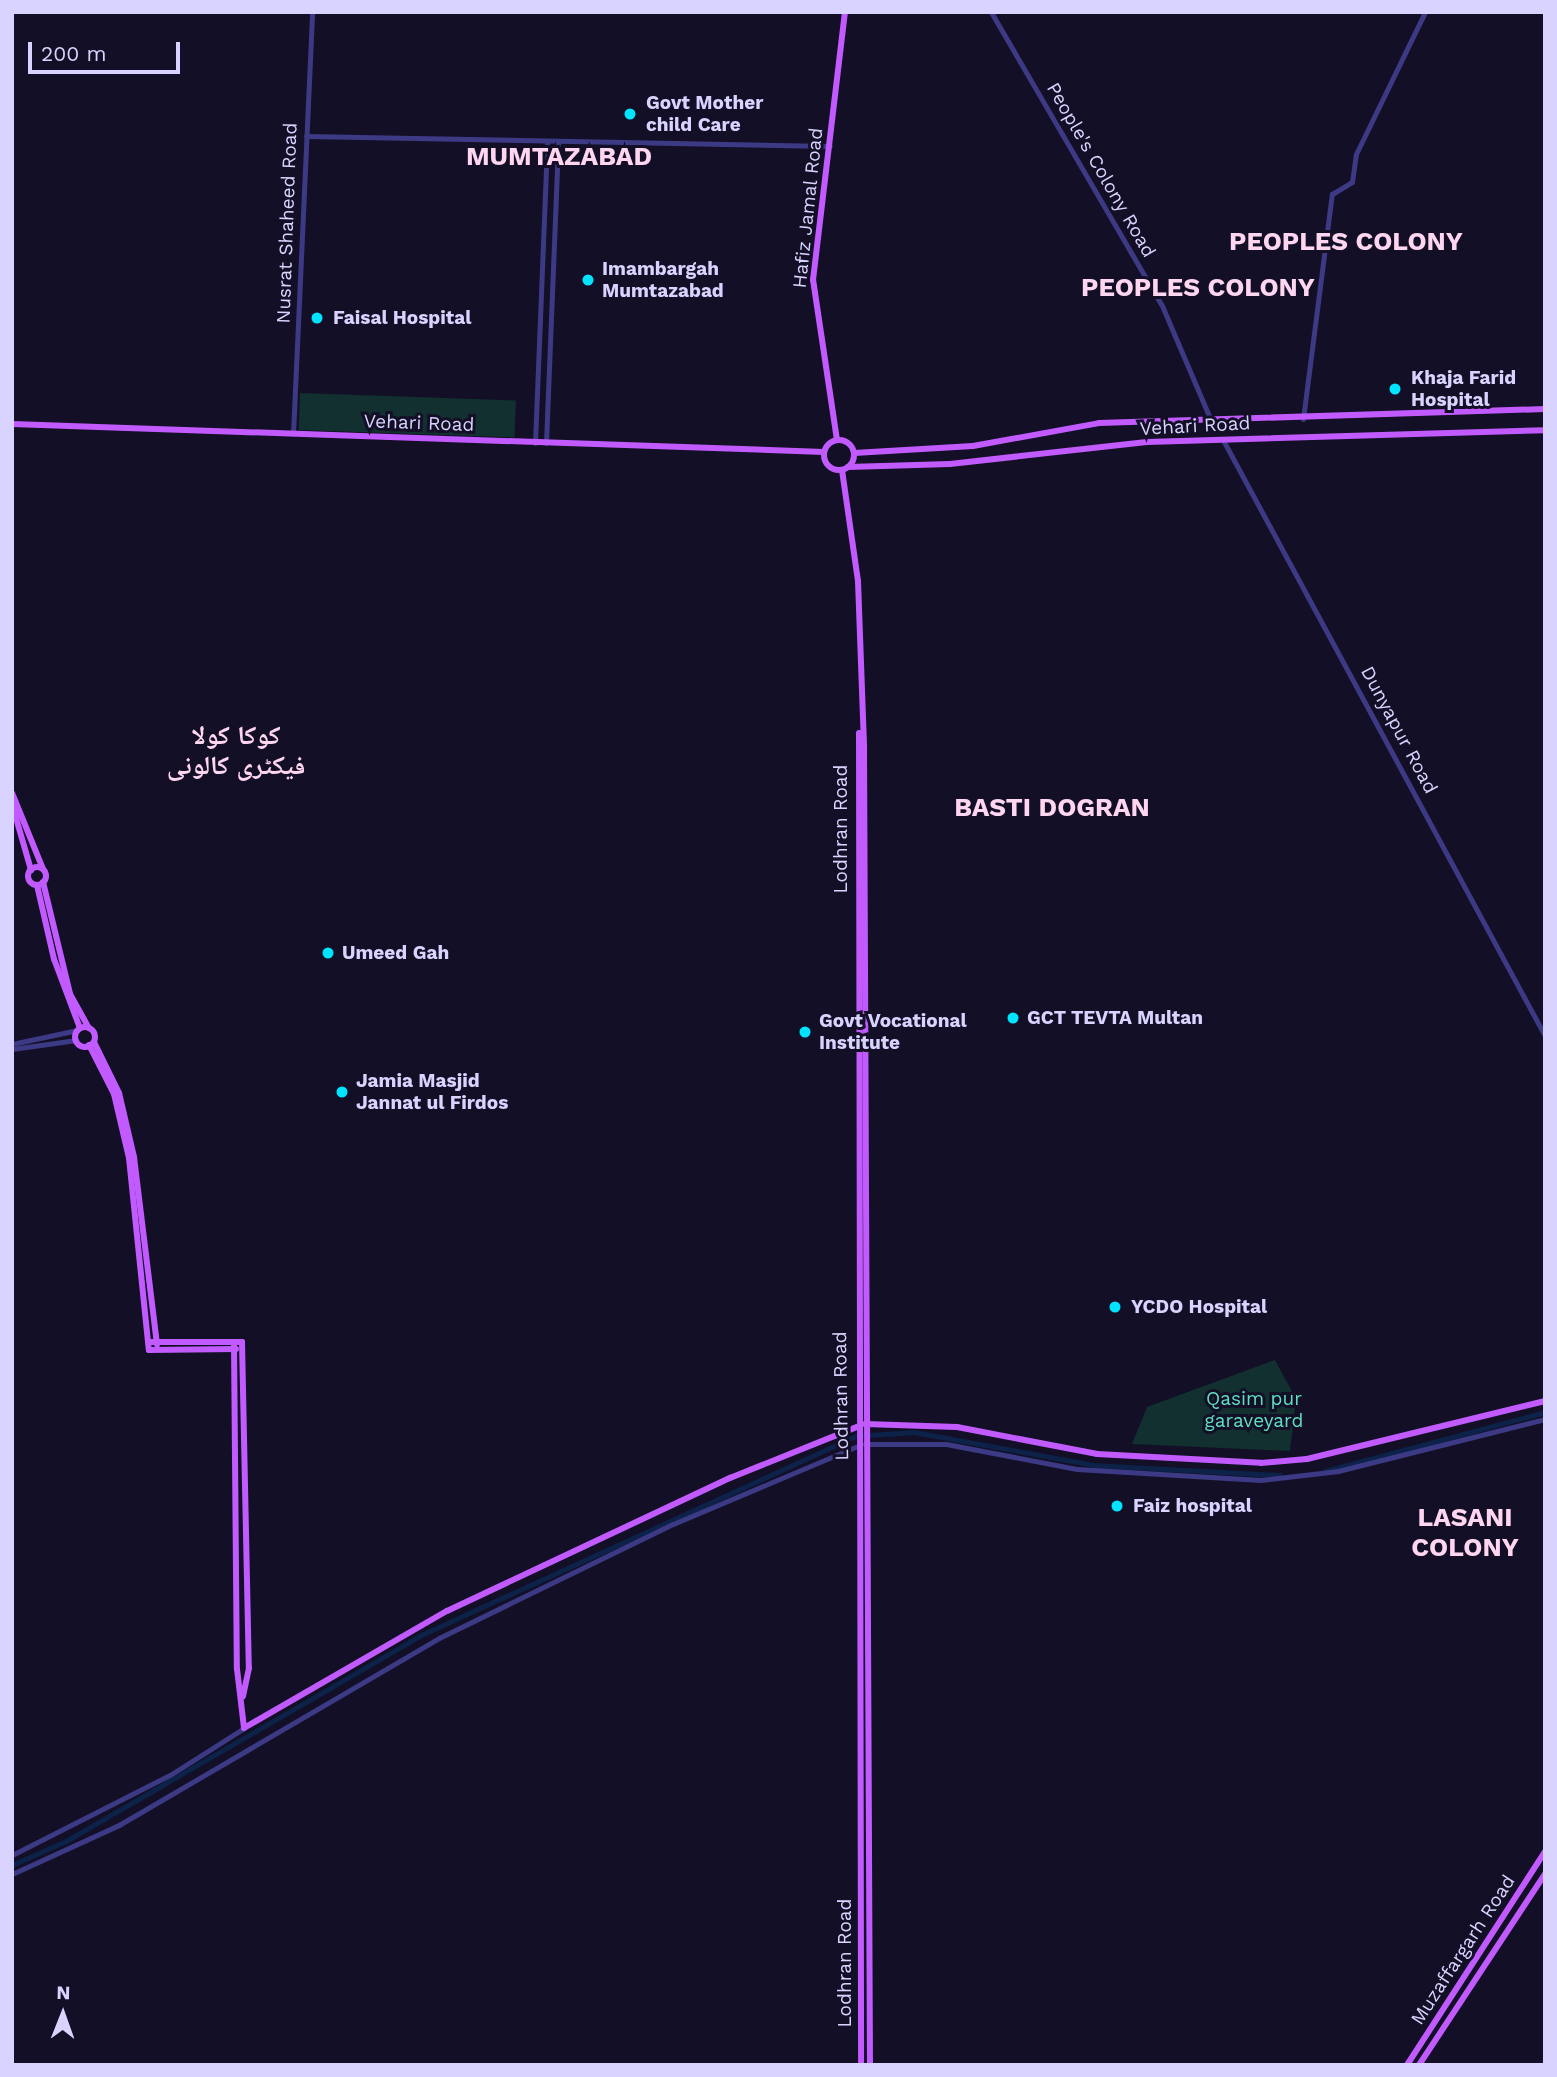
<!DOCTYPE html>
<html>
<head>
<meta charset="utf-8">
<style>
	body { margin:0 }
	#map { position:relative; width:1557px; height:2077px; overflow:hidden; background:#130f26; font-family:"Work Sans","Noto Naskh Arabic",sans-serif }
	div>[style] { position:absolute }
	.green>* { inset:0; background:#12302f; transform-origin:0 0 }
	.canal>* { height:5px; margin:-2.5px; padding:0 2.5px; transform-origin:2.5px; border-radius:2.5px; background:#0c2248 }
	.minor>* { height:5px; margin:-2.5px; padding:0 2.5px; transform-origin:2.5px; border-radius:2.5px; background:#3d3a85 }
	.major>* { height:6px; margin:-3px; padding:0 3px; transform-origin:3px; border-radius:3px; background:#c25bff }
	.major>.ring { margin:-3px; padding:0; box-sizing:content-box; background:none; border:6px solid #c25bff; border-radius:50% }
	.dots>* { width:19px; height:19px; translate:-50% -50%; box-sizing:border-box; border:4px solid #130f26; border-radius:50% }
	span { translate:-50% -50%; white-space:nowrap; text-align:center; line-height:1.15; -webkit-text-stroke:6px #130f26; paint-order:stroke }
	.poi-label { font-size:19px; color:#d9d4ff; font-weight:700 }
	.left { translate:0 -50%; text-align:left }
	.street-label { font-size:19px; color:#d9d4ff }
	.park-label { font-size:19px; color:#5fe0c0 }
	.district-label { font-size:26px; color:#ffd6f0; font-weight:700 }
	.frame { position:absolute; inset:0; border:14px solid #d9d4ff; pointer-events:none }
	.north { position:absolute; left:28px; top:1979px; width:70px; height:70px; -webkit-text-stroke:5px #130f26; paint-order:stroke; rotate:1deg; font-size:19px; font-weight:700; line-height:28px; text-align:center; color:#d9d4ff }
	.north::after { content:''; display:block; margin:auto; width:24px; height:32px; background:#d9d4ff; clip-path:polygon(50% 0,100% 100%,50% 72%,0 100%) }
	.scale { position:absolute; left:28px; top:42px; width:152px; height:32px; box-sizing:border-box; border:4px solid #d9d4ff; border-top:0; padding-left:9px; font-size:21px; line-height:24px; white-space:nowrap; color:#d9d4ff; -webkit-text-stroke:5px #130f26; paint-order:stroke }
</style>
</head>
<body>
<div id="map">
	<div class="green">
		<div style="left:300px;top:393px;width:216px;height:37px;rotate:2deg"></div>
		<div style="clip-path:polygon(1275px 1360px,1296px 1399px,1290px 1451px,1132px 1444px,1147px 1407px)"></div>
	</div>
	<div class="canal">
		<div style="left:1325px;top:1471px;width:228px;rotate:-15deg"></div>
		<div style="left:12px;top:1865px;width:59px;rotate:-24deg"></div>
		<div style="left:66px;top:1841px;width:408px;rotate:-30.1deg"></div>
		<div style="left:419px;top:1636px;width:481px;rotate:-24.6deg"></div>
		<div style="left:856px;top:1436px;width:58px;rotate:-3.9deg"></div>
		<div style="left:914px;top:1432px;width:182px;rotate:10.4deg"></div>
		<div style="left:1093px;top:1465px;width:187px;rotate:3.1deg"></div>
	</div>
	<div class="minor">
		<div style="left:991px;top:12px;width:342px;rotate:59.8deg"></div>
		<div style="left:1163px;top:308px;width:125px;rotate:66.9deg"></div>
		<div style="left:306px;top:136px;width:524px;rotate:1.09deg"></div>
		<div style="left:1303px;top:419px;width:227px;rotate:-82.7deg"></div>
		<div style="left:1332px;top:194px;width:23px;rotate:-31deg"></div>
		<div style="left:1352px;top:182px;width:28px;rotate:-82deg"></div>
		<div style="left:1356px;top:154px;width:158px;rotate:-64.1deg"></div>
		<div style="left:293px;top:434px;width:422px;rotate:-87.4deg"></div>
		<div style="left:1223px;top:440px;width:677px;rotate:61.62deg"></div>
		<div style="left:535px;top:443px;width:302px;rotate:-87.7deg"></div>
		<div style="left:546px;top:443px;width:302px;rotate:-87.7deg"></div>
		<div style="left:12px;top:1044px;width:67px;rotate:-12deg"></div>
		<div style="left:12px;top:1049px;width:65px;rotate:-8deg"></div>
		<div style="left:865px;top:1444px;width:81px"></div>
		<div style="left:946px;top:1444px;width:133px;rotate:10.8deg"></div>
		<div style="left:1077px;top:1469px;width:184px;rotate:3.4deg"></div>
		<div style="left:1261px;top:1480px;width:78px;rotate:-6.7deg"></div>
		<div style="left:1338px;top:1471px;width:213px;rotate:-14.1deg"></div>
		<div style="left:12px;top:1855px;width:177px;rotate:-26.9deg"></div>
		<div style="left:170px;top:1775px;width:88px;rotate:-32.4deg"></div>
		<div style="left:12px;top:1874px;width:118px;rotate:-24.6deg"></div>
		<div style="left:119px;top:1825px;width:371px;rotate:-30.3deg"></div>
		<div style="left:439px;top:1638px;width:260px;rotate:-26deg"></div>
		<div style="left:673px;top:1524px;width:201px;rotate:-22.9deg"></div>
	</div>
	<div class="major">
		<div style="left:12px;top:424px;width:812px;rotate:1.97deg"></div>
		<div style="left:837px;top:440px;width:162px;rotate:-98.5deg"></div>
		<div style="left:813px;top:280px;width:270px;rotate:-83.2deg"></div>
		<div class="ring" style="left:824px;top:440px;width:24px;height:24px"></div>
		<div style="left:854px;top:453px;width:119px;rotate:-3.4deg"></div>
		<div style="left:973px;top:446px;width:128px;rotate:-10.3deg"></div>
		<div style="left:1099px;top:423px;width:446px;rotate:-1.8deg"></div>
		<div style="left:848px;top:467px;width:102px;rotate:-1.7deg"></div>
		<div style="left:950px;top:464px;width:198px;rotate:-6.4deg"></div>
		<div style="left:1147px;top:442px;width:398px;rotate:-1.7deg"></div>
		<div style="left:842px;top:470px;width:112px;rotate:81.8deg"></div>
		<div style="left:858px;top:581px;width:166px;rotate:87.9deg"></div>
		<div style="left:864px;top:747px;width:1318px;rotate:89.74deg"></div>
		<div style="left:859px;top:733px;width:1332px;rotate:89.91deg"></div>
		<div style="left:12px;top:793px;width:82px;rotate:67.8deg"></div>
		<div style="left:12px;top:804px;width:69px;rotate:73.9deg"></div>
		<div class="ring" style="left:28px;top:867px;width:12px;height:12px"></div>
		<div style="left:43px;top:882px;width:115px;rotate:76.4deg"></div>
		<div style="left:70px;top:994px;width:39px;rotate:61deg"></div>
		<div style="left:37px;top:885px;width:76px;rotate:77.1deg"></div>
		<div style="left:54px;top:959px;width:74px;rotate:69.4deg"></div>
		<div class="ring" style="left:75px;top:1027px;width:14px;height:14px"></div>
		<div style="left:94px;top:1042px;width:57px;rotate:63.9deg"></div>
		<div style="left:119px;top:1093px;width:66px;rotate:76.8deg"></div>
		<div style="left:134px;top:1157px;width:189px;rotate:83deg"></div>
		<div style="left:89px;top:1045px;width:55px;rotate:63deg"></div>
		<div style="left:114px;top:1094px;width:66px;rotate:76.8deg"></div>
		<div style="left:129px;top:1158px;width:193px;rotate:84.1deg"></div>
		<div style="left:149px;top:1350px;width:87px;rotate:-0.7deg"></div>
		<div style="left:149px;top:1342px;width:93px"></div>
		<div style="left:242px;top:1342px;width:326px;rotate:88.8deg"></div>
		<div style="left:249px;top:1668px;width:29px;rotate:102deg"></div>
		<div style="left:234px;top:1342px;width:327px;rotate:89.5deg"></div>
		<div style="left:237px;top:1669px;width:59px;rotate:83.2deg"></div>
		<div style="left:244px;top:1728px;width:234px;rotate:-30deg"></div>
		<div style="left:447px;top:1611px;width:313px;rotate:-25.2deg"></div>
		<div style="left:730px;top:1478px;width:137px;rotate:-21.9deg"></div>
		<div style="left:865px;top:1424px;width:92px;rotate:1.9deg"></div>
		<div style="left:957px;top:1427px;width:143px;rotate:10.9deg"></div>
		<div style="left:1097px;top:1454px;width:164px;rotate:3.1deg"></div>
		<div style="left:1261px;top:1463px;width:46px;rotate:-5deg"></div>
		<div style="left:1307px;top:1459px;width:245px;rotate:-13.7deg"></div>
		<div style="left:1407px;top:2065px;width:254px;rotate:-57.1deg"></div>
		<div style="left:1419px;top:2065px;width:229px;rotate:-56.6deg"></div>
	</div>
	<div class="dots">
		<div style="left:630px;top:114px;background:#00e5ff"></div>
		<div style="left:588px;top:280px;background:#00e5ff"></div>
		<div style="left:317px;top:318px;background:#00e5ff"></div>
		<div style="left:1395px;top:389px;background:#00e5ff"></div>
		<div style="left:328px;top:953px;background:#00e5ff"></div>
		<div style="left:1013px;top:1018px;background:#00e5ff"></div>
		<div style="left:805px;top:1032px;background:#00e5ff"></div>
		<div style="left:342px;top:1092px;background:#00e5ff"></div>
		<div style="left:1115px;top:1307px;background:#00e5ff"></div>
		<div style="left:1117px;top:1506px;background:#00e5ff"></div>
	</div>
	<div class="poi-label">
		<span class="left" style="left:646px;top:114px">Govt Mother<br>child Care</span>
		<span class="left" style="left:602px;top:280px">Imambargah<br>Mumtazabad</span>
		<span class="left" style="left:333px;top:318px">Faisal Hospital</span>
		<span class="left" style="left:1411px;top:389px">Khaja Farid<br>Hospital</span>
		<span class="left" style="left:342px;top:953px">Umeed Gah</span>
		<span class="left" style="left:1027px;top:1018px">GCT TEVTA Multan</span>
		<span class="left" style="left:819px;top:1032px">Govt Vocational<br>Institute</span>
		<span class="left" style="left:356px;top:1092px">Jamia Masjid<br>Jannat ul Firdos</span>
		<span class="left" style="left:1131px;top:1307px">YCDO Hospital</span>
		<span class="left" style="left:1133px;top:1506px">Faiz hospital</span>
	</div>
	<div class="street-label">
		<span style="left:1101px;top:170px;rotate:60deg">People's Colony Road</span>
		<span style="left:808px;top:208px;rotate:-84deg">Hafiz Jamal Road</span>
		<span style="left:287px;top:223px;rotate:-88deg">Nusrat Shaheed Road</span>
		<span style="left:419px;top:423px;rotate:2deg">Vehari Road</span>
		<span style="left:1195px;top:426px;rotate:-3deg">Vehari Road</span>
		<span style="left:1399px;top:730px;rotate:62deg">Dunyapur Road</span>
		<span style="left:841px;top:829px;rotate:-90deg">Lodhran Road</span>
		<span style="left:841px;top:1396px;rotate:-91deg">Lodhran Road</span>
		<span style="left:1463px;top:1950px;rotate:-57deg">Muzaffargarh Road</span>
		<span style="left:845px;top:1963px;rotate:-90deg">Lodhran Road</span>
	</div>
	<div class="park-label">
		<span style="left:1254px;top:1410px">Qasim pur<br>garaveyard</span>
	</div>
	<div class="district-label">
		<span style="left:559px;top:157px">MUMTAZABAD</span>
		<span style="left:1346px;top:242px">PEOPLES COLONY</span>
		<span style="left:1198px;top:288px">PEOPLES COLONY</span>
		<span style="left:236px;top:751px">کوکا کولا<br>فیکٹری کالونی</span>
		<span style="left:1052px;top:808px">BASTI DOGRAN</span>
		<span style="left:1465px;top:1533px">LASANI<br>COLONY</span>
	</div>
	<div class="frame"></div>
	<div class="north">N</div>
	<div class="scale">200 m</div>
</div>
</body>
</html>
